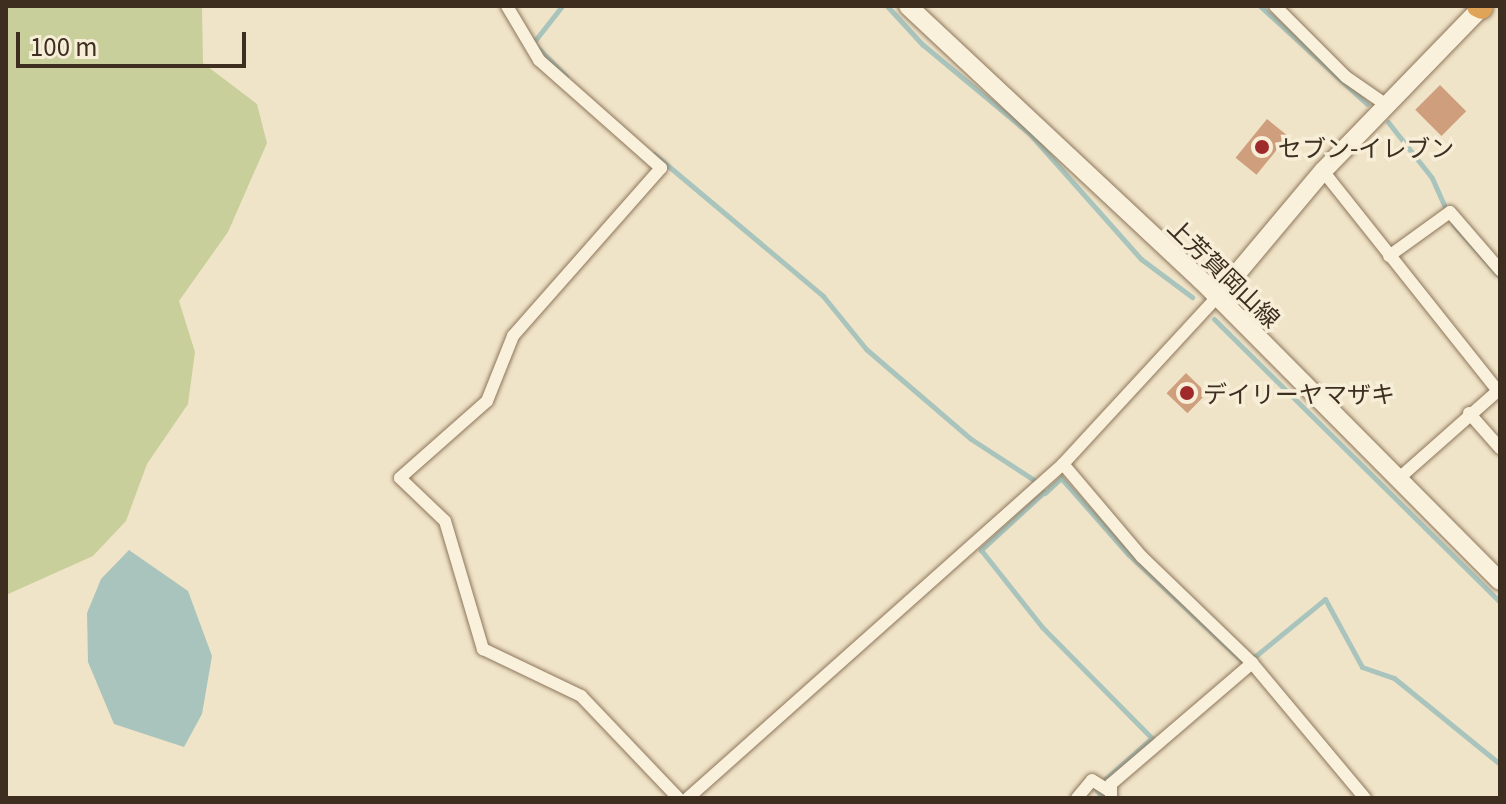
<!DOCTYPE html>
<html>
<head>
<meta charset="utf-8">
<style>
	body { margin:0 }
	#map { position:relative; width:1506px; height:804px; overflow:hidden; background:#f0e4c8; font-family:Georgia,"Noto Sans JP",serif }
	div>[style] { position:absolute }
	.green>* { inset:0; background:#c9cf9b }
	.water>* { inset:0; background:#a9c4bc }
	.stream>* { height:5px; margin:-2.5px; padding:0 2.5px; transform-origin:2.5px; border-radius:2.5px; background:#a9c4bc }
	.building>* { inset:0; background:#cf9f7d; transform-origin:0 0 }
	.roads { filter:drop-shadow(0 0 2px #8d765c) drop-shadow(0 0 2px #8d765c) }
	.street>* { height:12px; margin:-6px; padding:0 6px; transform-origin:6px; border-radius:6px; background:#faf1dc }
	.secondary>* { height:18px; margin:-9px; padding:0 9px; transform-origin:9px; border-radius:9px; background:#faf1dc }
	.highway>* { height:22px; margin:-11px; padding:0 11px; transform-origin:11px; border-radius:11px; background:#e0a458 }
	.dots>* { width:22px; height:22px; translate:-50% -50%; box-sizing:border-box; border:4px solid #f7eed8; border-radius:50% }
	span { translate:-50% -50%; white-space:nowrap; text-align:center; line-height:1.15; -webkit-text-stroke:7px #f7eed8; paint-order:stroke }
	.poi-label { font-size:24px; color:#3d2e20 }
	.left { translate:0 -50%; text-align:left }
	.street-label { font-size:24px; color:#3d2e20 }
	.frame { position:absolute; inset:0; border:8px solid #3d2e20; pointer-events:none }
	.scale { position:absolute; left:16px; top:32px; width:230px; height:36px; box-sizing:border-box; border:4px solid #3d2e20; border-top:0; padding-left:10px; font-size:24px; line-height:28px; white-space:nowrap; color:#3d2e20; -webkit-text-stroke:6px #f7eed8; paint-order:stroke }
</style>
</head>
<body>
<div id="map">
	<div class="green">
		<div style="clip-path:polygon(6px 6px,202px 6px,203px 63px,257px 104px,267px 143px,228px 232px,179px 301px,195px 352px,188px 404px,147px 464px,126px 521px,93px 556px,6px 595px)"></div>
	</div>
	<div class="water">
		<div style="clip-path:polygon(129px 550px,188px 591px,212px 656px,202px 714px,184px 747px,114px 724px,88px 662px,87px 613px,101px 579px)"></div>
	</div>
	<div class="stream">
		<div style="left:562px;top:6px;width:47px;rotate:128.1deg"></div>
		<div style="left:533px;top:43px;width:47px;rotate:45deg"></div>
		<div style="left:887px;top:6px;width:52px;rotate:47.4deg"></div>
		<div style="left:922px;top:44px;width:141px;rotate:39.8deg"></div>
		<div style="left:1030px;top:134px;width:167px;rotate:48.4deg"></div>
		<div style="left:1141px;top:259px;width:64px;rotate:36.7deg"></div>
		<div style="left:1260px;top:6px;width:145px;rotate:42.5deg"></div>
		<div style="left:1388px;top:122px;width:71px;rotate:51.8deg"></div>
		<div style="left:1432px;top:178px;width:37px;rotate:66deg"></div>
		<div style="left:654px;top:154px;width:221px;rotate:40deg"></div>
		<div style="left:823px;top:296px;width:68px;rotate:50.9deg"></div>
		<div style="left:866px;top:349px;width:138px;rotate:40.6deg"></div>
		<div style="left:971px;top:439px;width:75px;rotate:33.1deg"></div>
		<div style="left:1453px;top:224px;width:71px;rotate:48.4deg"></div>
		<div style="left:1214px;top:319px;width:402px;rotate:44.7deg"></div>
		<div style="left:1044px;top:492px;width:86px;rotate:137.4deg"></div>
		<div style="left:981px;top:550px;width:98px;rotate:51.6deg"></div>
		<div style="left:1042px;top:627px;width:156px;rotate:45.3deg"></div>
		<div style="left:1152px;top:738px;width:65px;rotate:138.7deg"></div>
		<div style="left:1103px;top:781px;width:11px;rotate:124deg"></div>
		<div style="left:1097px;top:790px;width:9px;rotate:58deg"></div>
		<div style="left:1045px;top:493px;width:22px;rotate:-43deg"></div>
		<div style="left:1061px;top:478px;width:101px;rotate:48.6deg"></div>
		<div style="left:1128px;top:554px;width:161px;rotate:43.2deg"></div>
		<div style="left:1253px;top:658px;width:93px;rotate:-39.3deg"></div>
		<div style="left:1325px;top:599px;width:77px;rotate:61.4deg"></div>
		<div style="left:1362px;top:667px;width:34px;rotate:19deg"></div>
		<div style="left:1394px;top:678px;width:136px;rotate:39.1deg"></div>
	</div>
	<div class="building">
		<div style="left:1440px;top:85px;width:37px;height:35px;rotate:45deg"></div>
		<div style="left:1267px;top:119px;width:27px;height:50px;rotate:39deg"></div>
		<div style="left:1186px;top:373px;width:29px;height:28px;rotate:44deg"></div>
	</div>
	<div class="roads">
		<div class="street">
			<div style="left:507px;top:6px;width:63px;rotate:59.3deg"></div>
			<div style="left:539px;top:60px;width:163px;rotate:41.5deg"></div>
			<div style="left:661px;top:168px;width:224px;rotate:131.4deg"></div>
			<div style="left:513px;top:336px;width:70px;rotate:111.8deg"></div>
			<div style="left:487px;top:401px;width:116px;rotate:138.5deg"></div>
			<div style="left:400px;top:478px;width:62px;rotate:43.7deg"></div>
			<div style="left:445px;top:521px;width:134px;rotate:73.5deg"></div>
			<div style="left:483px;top:649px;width:109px;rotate:25.6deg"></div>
			<div style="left:581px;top:696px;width:141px;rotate:46.4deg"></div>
			<div style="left:1275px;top:6px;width:100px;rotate:45deg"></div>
			<div style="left:1346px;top:77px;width:47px;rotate:34.7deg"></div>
			<div style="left:1323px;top:171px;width:280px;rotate:51.5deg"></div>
			<div style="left:1389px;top:256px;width:75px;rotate:-35.8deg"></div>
			<div style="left:1450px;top:212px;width:77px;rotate:49.2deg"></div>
			<div style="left:1469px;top:413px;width:47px;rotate:48.5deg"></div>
			<div style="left:1063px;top:464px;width:122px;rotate:49.7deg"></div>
			<div style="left:1142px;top:557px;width:153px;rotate:43.9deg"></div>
			<div style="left:1252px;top:663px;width:176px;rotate:50.1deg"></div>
			<div style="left:1397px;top:480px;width:137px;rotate:-41.5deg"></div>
			<div style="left:688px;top:798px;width:502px;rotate:-41.69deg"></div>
			<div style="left:1063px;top:464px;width:229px;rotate:-47.3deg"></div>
			<div style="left:1077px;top:798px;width:23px;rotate:-50deg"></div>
			<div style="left:1092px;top:780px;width:19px;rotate:32deg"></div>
			<div style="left:1111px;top:798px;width:14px;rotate:-90deg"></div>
			<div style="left:1111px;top:784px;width:186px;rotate:-40.6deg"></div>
		</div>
		<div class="secondary">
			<div style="left:908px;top:6px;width:401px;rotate:43.1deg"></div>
			<div style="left:1201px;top:280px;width:424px;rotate:45.2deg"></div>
			<div style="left:1218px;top:296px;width:163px;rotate:-50deg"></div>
			<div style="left:1323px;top:171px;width:230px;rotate:-45.9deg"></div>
		</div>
		<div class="highway">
			<div style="left:1478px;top:6px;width:4px;rotate:27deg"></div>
		</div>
	</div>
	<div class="dots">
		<div style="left:1262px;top:147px;background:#9e2a2b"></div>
		<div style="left:1187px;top:393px;background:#9e2a2b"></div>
	</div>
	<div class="poi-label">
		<span class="left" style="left:1278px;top:147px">セブン-イレブン</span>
		<span class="left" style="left:1203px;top:393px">デイリーヤマザキ</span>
	</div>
	<div class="street-label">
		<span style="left:1225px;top:272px;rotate:44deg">上芳賀岡山線</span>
	</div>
	<div class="frame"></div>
	<div class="scale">100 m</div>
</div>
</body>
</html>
